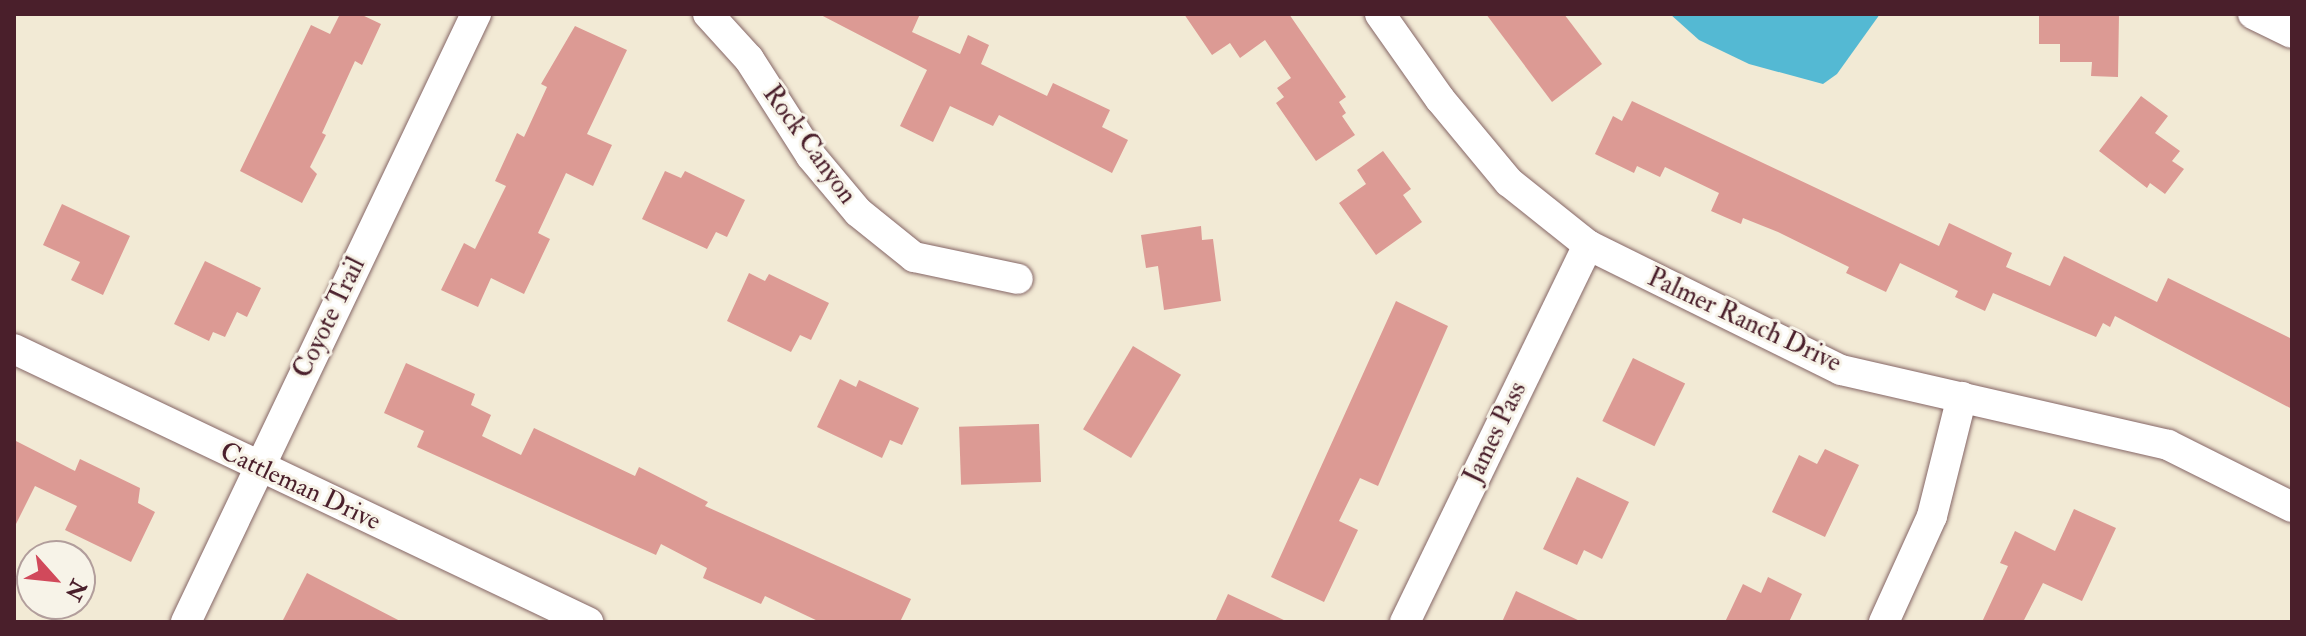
<!DOCTYPE html>
<html>
<head>
<meta charset="utf-8">
<style>
	body { margin:0 }
	#map { position:relative; width:2306px; height:636px; overflow:hidden; background:#f2ead5; font-family:"IM FELL Double Pica",serif }
	div>[style] { position:absolute }
	.water>* { inset:0; background:#54b9d3 }
	.building>* { inset:0; background:#dc9a94; transform-origin:0 0 }
	.roads { filter:drop-shadow(0 0 2px #856666) drop-shadow(0 0 2px #856666) }
	.street>* { height:30px; margin:-15px; padding:0 15px; transform-origin:15px; border-radius:15px; background:#fff }
	span { translate:-50% -50%; white-space:nowrap; text-align:center; line-height:1.15; -webkit-text-stroke:6px #f7f3e8; paint-order:stroke }
	.street-label { font-size:26px; color:#4a1f2b }
	.frame { position:absolute; inset:0; border:16px solid #4a1f2b; pointer-events:none }
	.north { position:absolute; left:16px; top:540px; width:80px; height:80px; box-sizing:border-box; background:#f7f3e8; border:2px solid #b29e9c; border-radius:50%; rotate:117deg; font-size:22px; font-weight:700; line-height:32px; text-align:center; color:#4a1f2b }
	.north::after { content:''; display:block; margin:auto; width:28px; height:36px; background:#d1495b; clip-path:polygon(50% 0,100% 100%,50% 72%,0 100%) }
</style>
</head>
<body>
<div id="map">
	<div class="water">
		<div style="clip-path:polygon(1670px 14px,1880px 14px,1837px 74px,1823px 84px,1749px 64px,1699px 40px)"></div>
	</div>
	<div class="building">
		<div style="clip-path:polygon(340px 14px,360px 14px,381px 24px,362px 65px,355px 61px,322px 133px,326px 135px,310px 167px,317px 174px,302px 203px,240px 171px,311px 25px,330px 34px)"></div>
		<div style="clip-path:polygon(819px 14px,920px 14px,912px 32px,960px 54px,968px 35px,989px 45px,981px 64px,1047px 96px,1053px 83px,1110px 110px,1102px 127px,1128px 140px,1112px 173px,999px 115px,993px 126px,950px 106px,933px 142px,900px 126px,927px 70px)"></div>
		<div style="clip-path:polygon(1184px 14px,1289px 14px,1346px 97px,1339px 102px,1346px 113px,1342px 116px,1355px 135px,1316px 161px,1276px 103px,1284px 97px,1277px 88px,1291px 78px,1265px 40px,1240px 58px,1230px 43px,1212px 55px)"></div>
		<div style="clip-path:polygon(1486px 14px,1564px 14px,1602px 64px,1552px 102px)"></div>
		<div style="clip-path:polygon(2039px 14px,2119px 14px,2118px 77px,2091px 76px,2092px 62px,2060px 62px,2060px 44px,2039px 44px)"></div>
		<div style="clip-path:polygon(575px 26px,627px 50px,587px 134px,612px 145px,593px 186px,566px 173px,538px 233px,550px 239px,524px 294px,491px 278px,478px 307px,441px 290px,464px 243px,475px 249px,506px 186px,495px 181px,517px 133px,524px 137px,547px 87px,541px 84px)"></div>
		<div style="clip-path:polygon(2141px 96px,2168px 116px,2155px 133px,2180px 151px,2172px 161px,2184px 169px,2165px 194px,2150px 183px,2147px 188px,2099px 151px)"></div>
		<div style="clip-path:polygon(1632px 101px,1939px 246px,1949px 223px,2012px 253px,2006px 267px,2050px 286px,2064px 256px,2157px 302px,2168px 278px,2292px 339px,2292px 409px,2115px 316px,2110px 327px,2103px 323px,2096px 337px,1993px 293px,1985px 311px,1955px 297px,1958px 291px,1900px 263px,1886px 292px,1846px 273px,1849px 267px,1778px 232px,1743px 218px,1741px 224px,1711px 211px,1719px 193px,1665px 167px,1660px 177px,1637px 166px,1634px 173px,1595px 154px,1613px 116px,1622px 121px)"></div>
		<div style="clip-path:polygon(1383px 151px,1411px 189px,1403px 195px,1422px 222px,1376px 255px,1339px 203px,1366px 184px,1357px 170px)"></div>
		<div style="clip-path:polygon(665px 171px,681px 178px,685px 171px,745px 200px,727px 237px,716px 232px,707px 249px,642px 219px)"></div>
		<div style="clip-path:polygon(62px 204px,130px 236px,103px 295px,71px 280px,80px 262px,43px 245px)"></div>
		<div style="clip-path:polygon(1201px 226px,1202px 240px,1213px 239px,1221px 301px,1164px 310px,1158px 266px,1146px 268px,1141px 235px)"></div>
		<div style="clip-path:polygon(205px 261px,261px 288px,247px 317px,237px 312px,225px 337px,213px 332px,209px 341px,174px 324px)"></div>
		<div style="clip-path:polygon(749px 273px,765px 281px,769px 274px,829px 303px,811px 340px,800px 335px,791px 352px,727px 321px)"></div>
		<div style="clip-path:polygon(1396px 301px,1448px 326px,1378px 486px,1360px 478px,1339px 521px,1358px 530px,1324px 602px,1271px 577px)"></div>
		<div style="left:1133px;top:346px;width:56px;height:97px;rotate:31deg"></div>
		<div style="left:1633px;top:358px;width:58px;height:70px;rotate:26deg"></div>
		<div style="clip-path:polygon(406px 363px,475px 394px,471px 405px,491px 415px,482px 436px,521px 455px,534px 428px,635px 476px,639px 467px,708px 502px,705px 506px,911px 599px,900px 622px,820px 622px,765px 596px,761px 604px,703px 578px,707px 568px,661px 544px,656px 555px,417px 447px,424px 431px,384px 413px)"></div>
		<div style="clip-path:polygon(840px 379px,856px 387px,859px 380px,919px 408px,902px 445px,890px 440px,882px 458px,817px 427px)"></div>
		<div style="left:1039px;top:424px;width:58px;height:80px;rotate:88deg"></div>
		<div style="clip-path:polygon(14px 440px,75px 471px,80px 459px,140px 488px,138px 503px,155px 512px,131px 562px,65px 530px,77px 506px,35px 486px,14px 528px)"></div>
		<div style="clip-path:polygon(1825px 449px,1859px 465px,1825px 537px,1772px 512px,1799px 455px,1817px 464px)"></div>
		<div style="clip-path:polygon(1577px 477px,1629px 502px,1602px 559px,1584px 550px,1577px 565px,1543px 549px)"></div>
		<div style="clip-path:polygon(2074px 509px,2116px 528px,2082px 601px,2043px 583px,2023px 622px,1982px 622px,2008px 566px,2000px 563px,2015px 531px,2055px 551px)"></div>
		<div style="clip-path:polygon(307px 573px,402px 622px,282px 622px)"></div>
		<div style="clip-path:polygon(1768px 577px,1802px 594px,1789px 622px,1725px 622px,1743px 584px,1761px 593px)"></div>
		<div style="clip-path:polygon(1516px 591px,1582px 622px,1502px 622px)"></div>
		<div style="clip-path:polygon(1228px 594px,1288px 622px,1215px 622px)"></div>
	</div>
	<div class="roads">
		<div class="street">
			<div style="left:708px;top:14px;width:61px;rotate:47.7deg"></div>
			<div style="left:749px;top:59px;width:115px;rotate:57.4deg"></div>
			<div style="left:811px;top:156px;width:73px;rotate:50deg"></div>
			<div style="left:858px;top:212px;width:72px;rotate:38.8deg"></div>
			<div style="left:914px;top:257px;width:106px;rotate:11.9deg"></div>
			<div style="left:1380px;top:14px;width:104px;rotate:54.8deg"></div>
			<div style="left:1440px;top:99px;width:108px;rotate:50.3deg"></div>
			<div style="left:1509px;top:182px;width:101px;rotate:38.6deg"></div>
			<div style="left:1588px;top:245px;width:282px;rotate:26.3deg"></div>
			<div style="left:1841px;top:370px;width:335px;rotate:12.9deg"></div>
			<div style="left:2168px;top:445px;width:139px;rotate:26.6deg"></div>
			<div style="left:2253px;top:14px;width:43px;rotate:26deg"></div>
			<div style="left:14px;top:349px;width:636px;rotate:25.44deg"></div>
			<div style="left:186px;top:622px;width:674px;rotate:-64.5deg"></div>
			<div style="left:1405px;top:622px;width:419px;rotate:-64.1deg"></div>
			<div style="left:1884px;top:622px;width:116px;rotate:-65.6deg"></div>
			<div style="left:1932px;top:516px;width:123px;rotate:-75.9deg"></div>
		</div>
	</div>
	<div class="street-label">
		<span style="left:809px;top:145px;rotate:54deg">Rock Canyon</span>
		<span style="left:330px;top:318px;rotate:-64deg">Coyote Trail</span>
		<span style="left:1744px;top:321px;rotate:25deg">Palmer Ranch Drive</span>
		<span style="left:1496px;top:433px;rotate:-64deg">James Pass</span>
		<span style="left:300px;top:487px;rotate:25deg">Cattleman Drive</span>
	</div>
	<div class="frame"></div>
	<div class="north">N</div>
</div>
</body>
</html>
